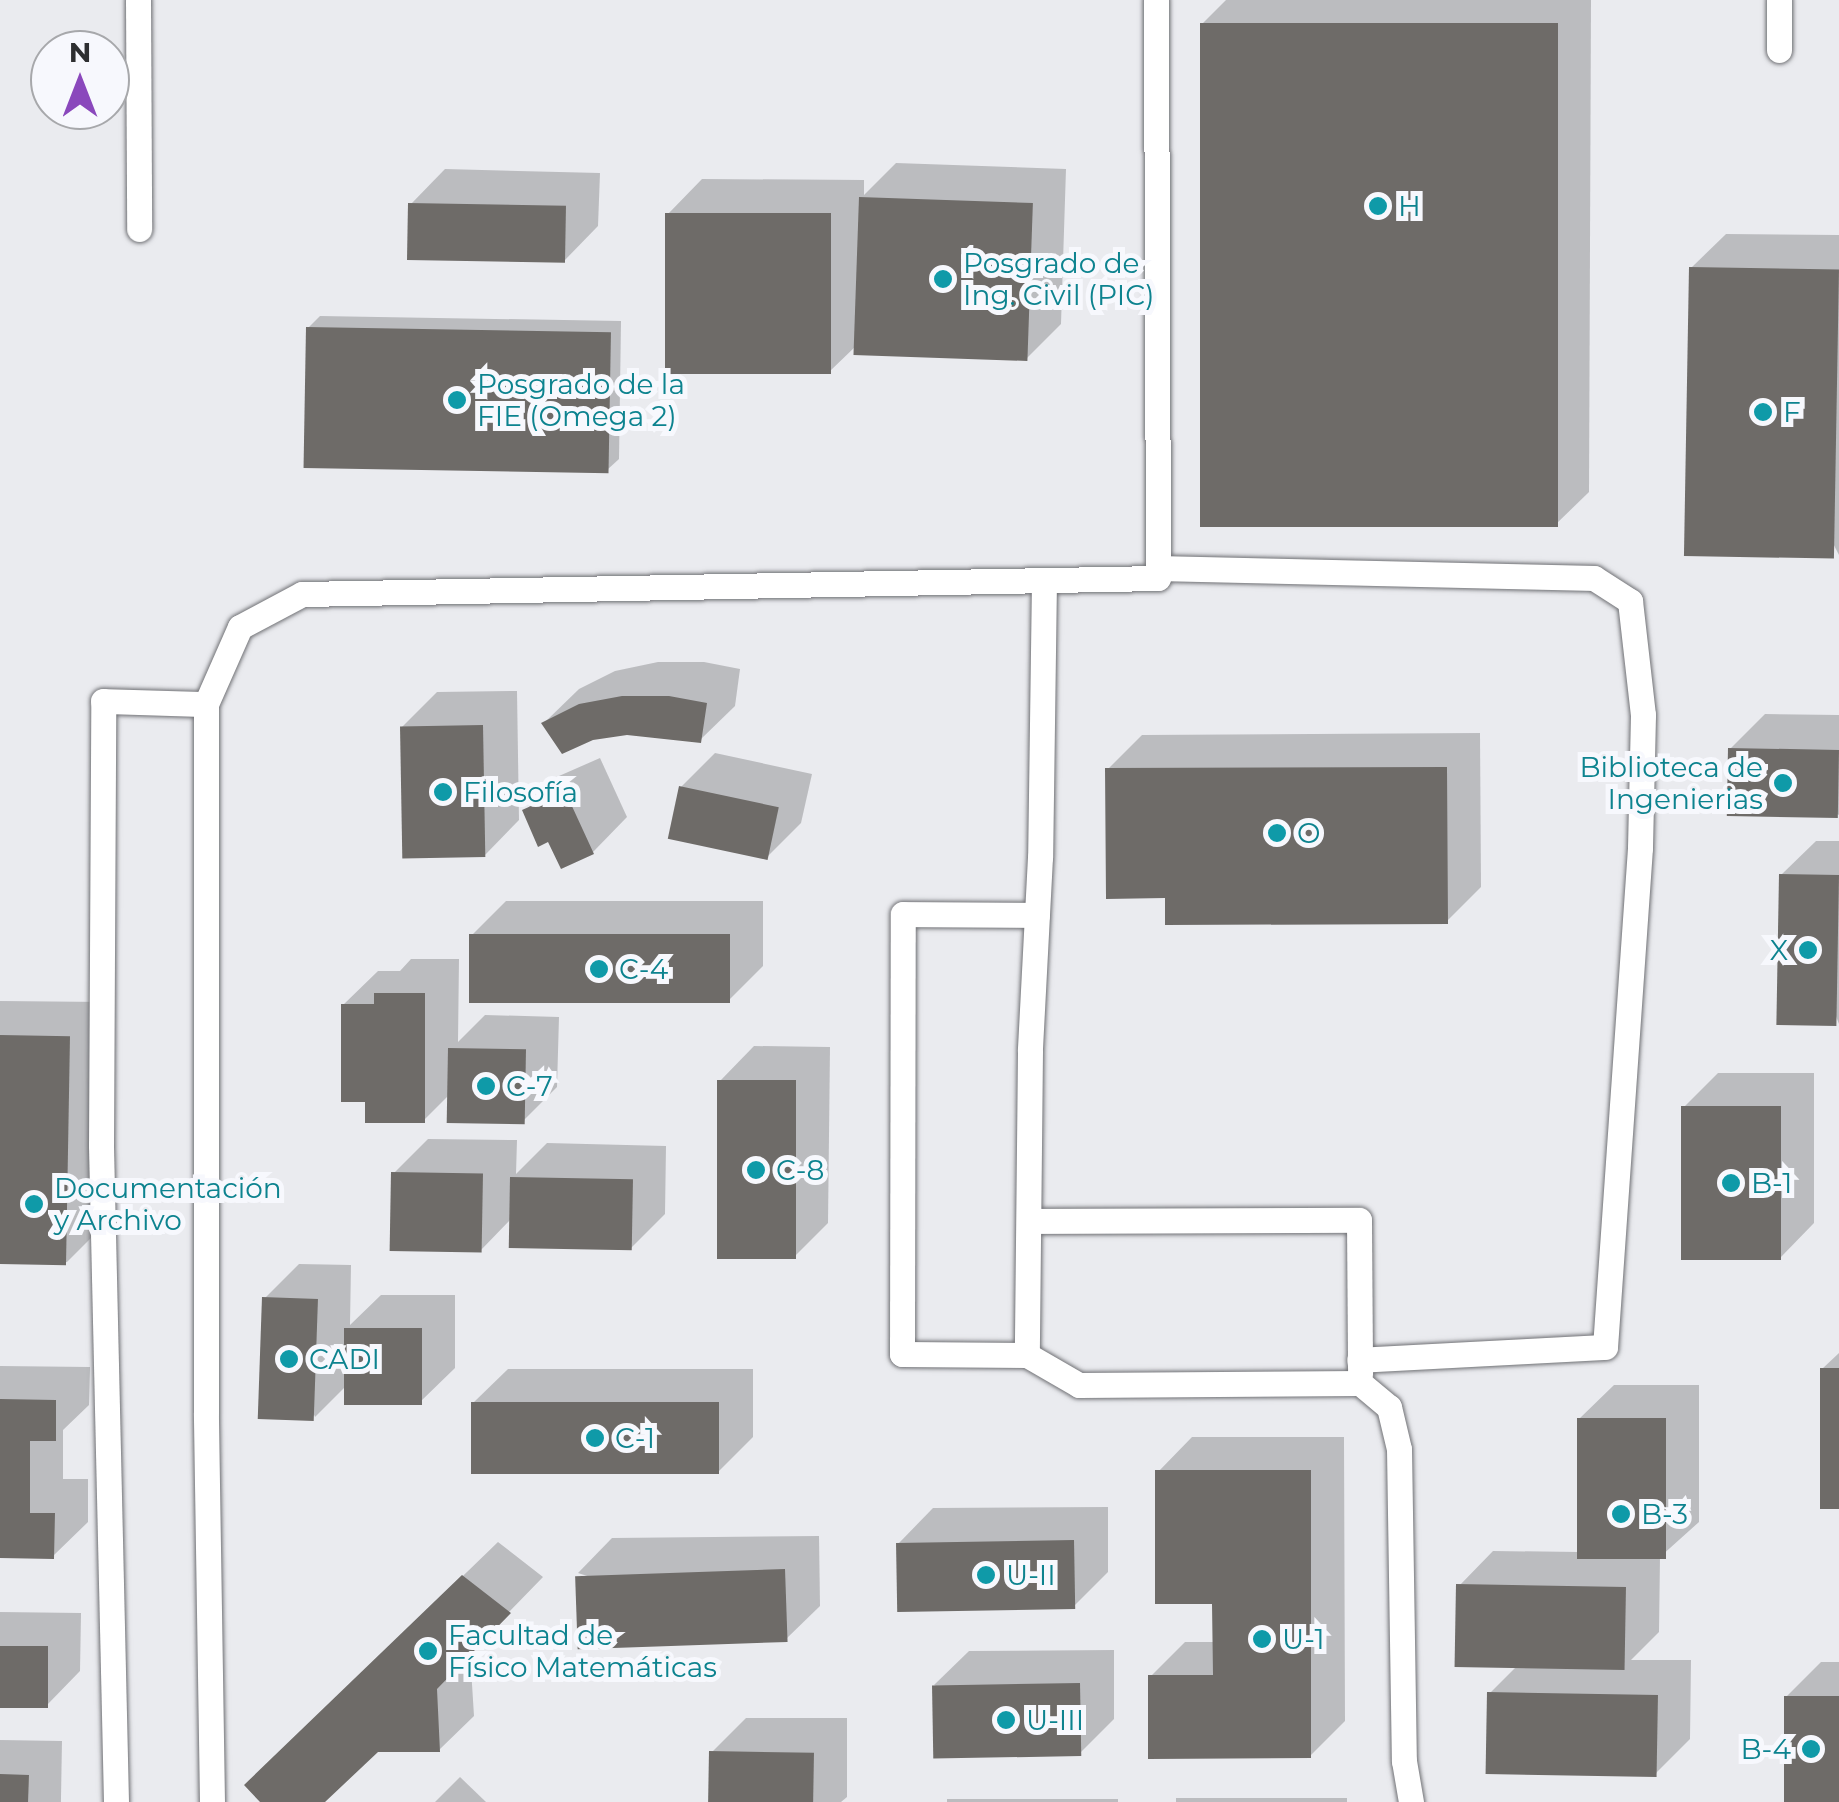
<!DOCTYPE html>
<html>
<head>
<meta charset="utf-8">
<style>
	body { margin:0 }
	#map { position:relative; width:1839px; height:1802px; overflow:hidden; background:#eaebef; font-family:Montserrat,sans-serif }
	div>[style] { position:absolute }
	.shadow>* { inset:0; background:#0003; transform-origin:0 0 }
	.building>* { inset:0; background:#6e6b68; transform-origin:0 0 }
	.roads { filter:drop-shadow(0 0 2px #707175) drop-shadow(0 0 2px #707175) }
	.service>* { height:25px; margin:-12.5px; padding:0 12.5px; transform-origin:12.5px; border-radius:12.5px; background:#fff }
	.dots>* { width:28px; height:28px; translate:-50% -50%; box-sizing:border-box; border:5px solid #f7f8fd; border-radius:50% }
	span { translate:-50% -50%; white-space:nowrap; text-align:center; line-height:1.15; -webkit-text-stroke:10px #f7f8fd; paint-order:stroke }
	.culture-label { font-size:28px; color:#0d838f }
	.left { translate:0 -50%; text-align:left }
	.right { translate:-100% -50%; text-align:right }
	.north { position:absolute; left:30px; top:30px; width:100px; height:100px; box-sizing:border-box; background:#f7f8fd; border:2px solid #a7a8ab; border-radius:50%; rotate:0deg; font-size:28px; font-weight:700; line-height:40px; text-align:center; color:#2e2f31 }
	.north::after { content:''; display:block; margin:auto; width:35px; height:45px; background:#8a48bc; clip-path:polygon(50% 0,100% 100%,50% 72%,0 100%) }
</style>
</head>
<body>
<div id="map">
	<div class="shadow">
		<div style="clip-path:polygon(1226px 0,1591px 0,1589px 492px,1554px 526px,1202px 24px)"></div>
		<div style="clip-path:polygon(896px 163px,1066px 169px,1061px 324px,1027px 358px,857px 345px,829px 372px,668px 214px,702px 179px,864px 180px,864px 195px)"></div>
		<div style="clip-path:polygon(445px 169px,600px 173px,598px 226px,564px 261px,411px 204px)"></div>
		<div style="clip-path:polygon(1726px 234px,1839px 235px,1839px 555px,1691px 268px)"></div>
		<div style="clip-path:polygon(320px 316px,621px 321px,619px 459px,607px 470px,308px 328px)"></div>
		<div style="clip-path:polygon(658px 662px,704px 662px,740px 669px,735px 706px,700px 740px,544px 723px,579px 689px,615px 671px)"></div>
		<div style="clip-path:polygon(517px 691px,519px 820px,485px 855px,402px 727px,437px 692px)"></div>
		<div style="clip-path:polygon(1765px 714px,1839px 715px,1839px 815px,1730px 749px)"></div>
		<div style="clip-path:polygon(1480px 733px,1481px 887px,1447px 921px,1168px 895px,1108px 769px,1142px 735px)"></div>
		<div style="clip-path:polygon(715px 753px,812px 774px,801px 823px,766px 858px,681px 787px)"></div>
		<div style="clip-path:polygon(600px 758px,627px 817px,593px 852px,549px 839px,525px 811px,559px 776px)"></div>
		<div style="clip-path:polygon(1816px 841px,1839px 841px,1839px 1024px,1781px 875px)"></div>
		<div style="clip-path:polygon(506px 901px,763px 901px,763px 966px,729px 1000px,471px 936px)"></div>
		<div style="clip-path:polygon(411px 959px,459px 959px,458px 1042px,485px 1015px,559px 1017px,557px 1087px,523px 1121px,450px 1094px,424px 1120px,367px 1099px,343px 1005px,378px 971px,400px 971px)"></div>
		<div style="clip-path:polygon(0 1001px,104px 1002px,102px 1227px,67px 1262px,0 1261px)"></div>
		<div style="clip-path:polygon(754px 1046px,830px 1047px,828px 1223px,794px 1257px,720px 1081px)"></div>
		<div style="clip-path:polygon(1718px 1073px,1814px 1073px,1814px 1223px,1780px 1258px,1684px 1107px)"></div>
		<div style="clip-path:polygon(428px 1139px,517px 1140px,516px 1174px,547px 1143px,666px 1146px,665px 1214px,630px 1249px,511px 1219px,481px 1250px,394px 1173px)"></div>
		<div style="clip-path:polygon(299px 1264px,351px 1265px,350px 1325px,381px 1295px,455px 1295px,455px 1368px,420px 1402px,346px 1386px,315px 1417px,265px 1298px)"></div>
		<div style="clip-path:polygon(1839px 1353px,1839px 1507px,1822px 1369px)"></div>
		<div style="clip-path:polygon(0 1366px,90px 1367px,89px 1405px,63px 1430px,63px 1479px,88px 1479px,88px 1522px,53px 1556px,0 1556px)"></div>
		<div style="clip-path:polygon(508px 1369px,753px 1369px,753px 1437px,718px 1472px,473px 1403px)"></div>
		<div style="clip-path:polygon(1614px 1385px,1699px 1385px,1699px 1522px,1660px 1557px,1659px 1632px,1631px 1660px,1691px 1660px,1690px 1739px,1656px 1773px,1490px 1693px,1518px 1665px,1459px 1586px,1493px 1551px,1579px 1552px,1579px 1419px)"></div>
		<div style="clip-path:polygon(1192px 1437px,1344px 1437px,1345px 1721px,1310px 1756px,1151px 1676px,1185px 1642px,1215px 1642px,1215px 1602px,1158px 1472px)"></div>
		<div style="clip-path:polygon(1108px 1507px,1108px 1572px,1074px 1606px,899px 1543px,933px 1508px)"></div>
		<div style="clip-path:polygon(819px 1536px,820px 1606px,785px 1640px,578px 1573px,612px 1538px)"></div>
		<div style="clip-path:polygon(498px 1542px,543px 1577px,470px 1652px,474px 1716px,439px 1750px,377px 1750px,321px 1802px,263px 1802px,282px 1751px)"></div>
		<div style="clip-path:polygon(0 1612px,81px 1613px,80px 1671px,46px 1706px,0 1705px)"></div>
		<div style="clip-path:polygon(1114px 1650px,1114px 1719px,1080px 1753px,934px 1685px,969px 1651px)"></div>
		<div style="clip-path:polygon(1821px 1662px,1839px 1662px,1839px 1802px,1786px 1802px,1786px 1697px)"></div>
		<div style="clip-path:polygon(746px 1718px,847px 1718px,847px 1797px,841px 1802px,712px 1802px,712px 1752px)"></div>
		<div style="left:0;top:1740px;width:62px;height:62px;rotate:1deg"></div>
		<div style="clip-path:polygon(460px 1777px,486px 1802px,435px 1802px)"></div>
		<div style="left:1176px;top:1798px;width:171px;height:6px"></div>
		<div style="left:947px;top:1799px;width:171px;height:4px"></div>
	</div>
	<div class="building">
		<div style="left:1200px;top:23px;width:358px;height:504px"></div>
		<div style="left:859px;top:197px;width:174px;height:158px;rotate:2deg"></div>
		<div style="left:408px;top:203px;width:158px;height:57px;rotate:1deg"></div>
		<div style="left:665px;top:213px;width:166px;height:161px"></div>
		<div style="left:1689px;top:267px;width:150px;height:289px;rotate:1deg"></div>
		<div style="left:306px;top:327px;width:305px;height:141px;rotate:1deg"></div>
		<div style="clip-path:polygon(622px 696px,669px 696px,707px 703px,701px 743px,627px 735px,593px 740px,562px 754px,541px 723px,579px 704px)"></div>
		<div style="left:483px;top:725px;width:132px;height:83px;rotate:89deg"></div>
		<div style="left:1728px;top:748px;width:111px;height:68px;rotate:1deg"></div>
		<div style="clip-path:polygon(1447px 767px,1448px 924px,1165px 925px,1165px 898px,1106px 899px,1105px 768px)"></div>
		<div style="left:679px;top:786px;width:102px;height:54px;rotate:12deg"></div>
		<div style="clip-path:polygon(565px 791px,594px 854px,561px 869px,548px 842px,538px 847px,522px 810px)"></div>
		<div style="left:1779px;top:874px;width:60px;height:151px;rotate:1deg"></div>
		<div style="left:730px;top:934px;width:69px;height:261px;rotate:90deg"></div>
		<div style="clip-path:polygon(374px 993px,425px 993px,425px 1123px,365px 1123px,365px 1102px,341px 1102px,341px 1004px,374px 1004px)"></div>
		<div style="left:0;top:1035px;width:70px;height:229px;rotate:1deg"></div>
		<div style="left:448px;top:1048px;width:78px;height:75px;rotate:1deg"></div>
		<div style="left:717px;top:1080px;width:79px;height:179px"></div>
		<div style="left:1681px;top:1106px;width:100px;height:154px"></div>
		<div style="left:391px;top:1172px;width:92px;height:79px;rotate:1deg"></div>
		<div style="left:510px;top:1177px;width:123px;height:71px;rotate:1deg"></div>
		<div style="left:262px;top:1297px;width:56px;height:122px;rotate:2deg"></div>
		<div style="left:344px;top:1328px;width:78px;height:77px"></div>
		<div style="left:1820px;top:1368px;width:19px;height:141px"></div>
		<div style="clip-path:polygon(0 1399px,56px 1400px,56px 1441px,30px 1441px,30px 1513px,55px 1513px,54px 1559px,0 1558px)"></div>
		<div style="left:471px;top:1402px;width:248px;height:72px"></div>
		<div style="left:1577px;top:1418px;width:89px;height:141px"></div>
		<div style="clip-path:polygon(1155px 1470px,1311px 1470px,1311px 1758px,1148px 1759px,1148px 1675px,1213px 1675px,1212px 1604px,1155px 1604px)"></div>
		<div style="left:1074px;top:1540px;width:69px;height:178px;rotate:89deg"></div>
		<div style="left:785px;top:1569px;width:73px;height:210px;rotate:88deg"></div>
		<div style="clip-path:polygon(462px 1575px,511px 1613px,437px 1689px,440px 1752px,378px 1752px,325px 1802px,260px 1802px,244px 1785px)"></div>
		<div style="left:1456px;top:1584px;width:170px;height:83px;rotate:1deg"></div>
		<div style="left:0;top:1646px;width:48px;height:62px"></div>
		<div style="left:1080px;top:1683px;width:73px;height:148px;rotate:89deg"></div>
		<div style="left:1487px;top:1692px;width:171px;height:82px;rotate:1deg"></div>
		<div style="left:1784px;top:1696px;width:55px;height:106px"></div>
		<div style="left:709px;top:1751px;width:105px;height:51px;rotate:1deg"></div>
		<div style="left:0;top:1774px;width:29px;height:28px;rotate:2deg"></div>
	</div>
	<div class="roads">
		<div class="service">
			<div style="left:138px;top:0;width:229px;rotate:89.7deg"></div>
			<div style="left:1779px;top:0;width:50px;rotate:90deg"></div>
			<div style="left:1158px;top:568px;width:436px;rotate:1.3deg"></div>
			<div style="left:1594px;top:578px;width:43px;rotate:32.6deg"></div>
			<div style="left:1630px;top:601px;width:115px;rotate:83.5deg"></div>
			<div style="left:1643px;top:715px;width:133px;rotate:91.3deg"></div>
			<div style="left:1640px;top:848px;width:500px;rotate:94.01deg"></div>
			<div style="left:1605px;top:1347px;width:246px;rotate:177deg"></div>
			<div style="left:1044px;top:580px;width:277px;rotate:90.8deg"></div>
			<div style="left:1040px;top:857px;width:194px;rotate:93deg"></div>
			<div style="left:1030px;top:1051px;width:304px;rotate:90.6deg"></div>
			<div style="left:1027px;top:1355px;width:60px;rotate:30deg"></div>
			<div style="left:1079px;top:1385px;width:281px;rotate:-0.4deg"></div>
			<div style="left:1360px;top:1383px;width:38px;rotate:40deg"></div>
			<div style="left:1389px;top:1407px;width:43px;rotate:76.6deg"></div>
			<div style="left:1399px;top:1449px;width:312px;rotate:89.1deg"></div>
			<div style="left:1404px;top:1761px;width:42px;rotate:80.3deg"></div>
			<div style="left:1029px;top:1221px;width:330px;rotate:-0.2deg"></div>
			<div style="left:1359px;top:1220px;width:154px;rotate:89.6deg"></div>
			<div style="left:1027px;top:1355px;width:125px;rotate:-179.5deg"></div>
			<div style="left:902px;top:1354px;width:440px;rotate:-89.9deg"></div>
			<div style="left:903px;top:914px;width:134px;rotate:0.4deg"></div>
			<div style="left:116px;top:1802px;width:657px;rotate:-91.31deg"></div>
			<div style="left:101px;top:1145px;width:444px;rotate:-89.7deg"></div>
			<div style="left:103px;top:701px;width:103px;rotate:1.7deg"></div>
			<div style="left:212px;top:1802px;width:389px;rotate:-90.9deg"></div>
			<div style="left:206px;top:1413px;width:709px;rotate:-90deg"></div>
			<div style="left:206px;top:704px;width:84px;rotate:-66.2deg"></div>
			<div style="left:240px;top:627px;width:70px;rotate:-28deg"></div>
			<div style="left:302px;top:594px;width:856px;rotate:-1.07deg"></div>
			<div style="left:1158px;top:578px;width:578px;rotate:-90.2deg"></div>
		</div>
	</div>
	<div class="dots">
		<div style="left:1378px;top:206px;background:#0f9aa8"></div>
		<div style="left:943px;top:279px;background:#0f9aa8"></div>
		<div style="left:457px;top:400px;background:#0f9aa8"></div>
		<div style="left:1763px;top:412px;background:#0f9aa8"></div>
		<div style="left:1783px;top:783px;background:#0f9aa8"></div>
		<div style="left:443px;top:792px;background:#0f9aa8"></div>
		<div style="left:1277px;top:833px;background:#0f9aa8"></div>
		<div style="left:1808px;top:950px;background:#0f9aa8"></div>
		<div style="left:599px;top:969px;background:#0f9aa8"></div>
		<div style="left:486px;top:1086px;background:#0f9aa8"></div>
		<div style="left:756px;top:1170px;background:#0f9aa8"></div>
		<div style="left:1731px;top:1183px;background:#0f9aa8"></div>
		<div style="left:34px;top:1204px;background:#0f9aa8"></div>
		<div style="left:289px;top:1359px;background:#0f9aa8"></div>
		<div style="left:595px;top:1438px;background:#0f9aa8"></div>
		<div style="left:1621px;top:1514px;background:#0f9aa8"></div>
		<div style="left:986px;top:1575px;background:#0f9aa8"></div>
		<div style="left:1262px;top:1639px;background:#0f9aa8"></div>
		<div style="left:428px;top:1651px;background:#0f9aa8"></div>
		<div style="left:1006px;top:1720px;background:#0f9aa8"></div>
		<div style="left:1811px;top:1749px;background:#0f9aa8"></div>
	</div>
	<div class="culture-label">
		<span class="left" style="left:1398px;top:206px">H</span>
		<span class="left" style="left:963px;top:279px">Posgrado de<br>Ing. Civil (PIC)</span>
		<span class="left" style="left:477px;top:400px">Posgrado de la<br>FIE (Omega 2)</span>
		<span class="left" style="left:1783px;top:412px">F</span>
		<span class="right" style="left:1763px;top:783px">Biblioteca de<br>Ingenierias</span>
		<span class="left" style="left:463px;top:792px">Filosofía</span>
		<span class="left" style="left:1297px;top:833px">O</span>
		<span class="right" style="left:1788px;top:950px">X</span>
		<span class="left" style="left:619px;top:969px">C-4</span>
		<span class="left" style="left:506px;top:1086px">C-7</span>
		<span class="left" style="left:776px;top:1170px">C-8</span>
		<span class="left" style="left:1751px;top:1183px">B-1</span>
		<span class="left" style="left:54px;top:1204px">Documentación<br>y Archivo</span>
		<span class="left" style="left:309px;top:1359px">CADI</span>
		<span class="left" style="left:615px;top:1438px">C-1</span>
		<span class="left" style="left:1641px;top:1514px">B-3</span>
		<span class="left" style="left:1006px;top:1575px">U-II</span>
		<span class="left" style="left:448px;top:1651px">Facultad de<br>Físico Matemáticas</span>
		<span class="left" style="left:1282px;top:1639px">U-1</span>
		<span class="left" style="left:1026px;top:1720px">U-III</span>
		<span class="right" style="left:1791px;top:1749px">B-4</span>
	</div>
	<div class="north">N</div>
</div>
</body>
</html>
